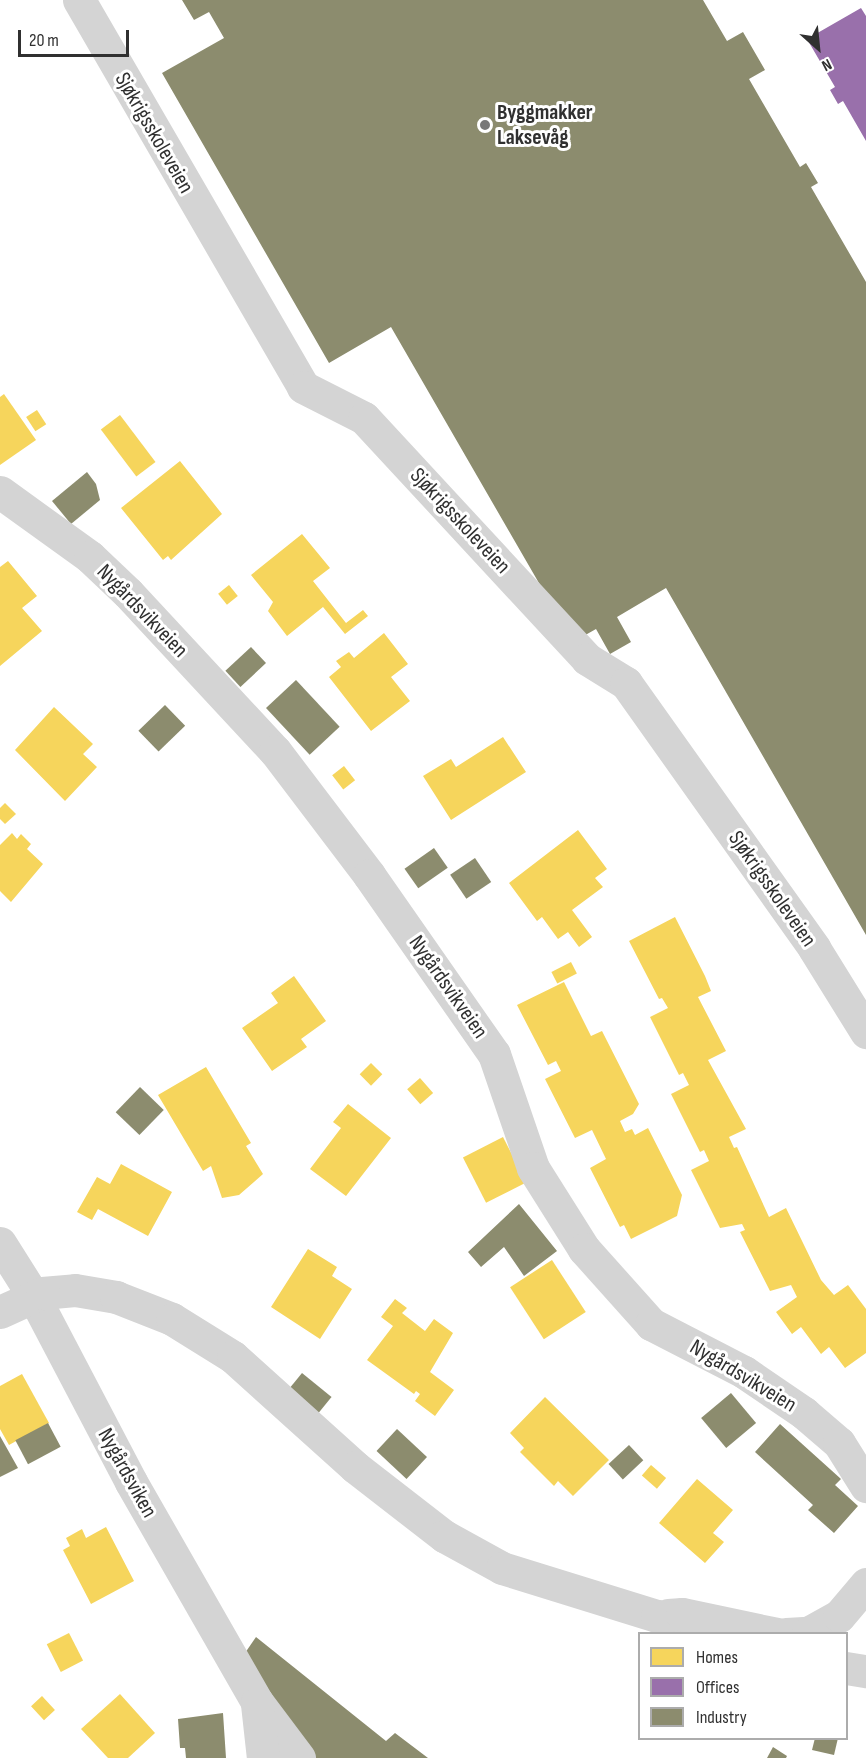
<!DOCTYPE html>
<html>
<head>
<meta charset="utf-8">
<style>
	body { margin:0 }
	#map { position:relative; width:866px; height:1758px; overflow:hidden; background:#fff; font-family:"Sofia Sans Condensed",sans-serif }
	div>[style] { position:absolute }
	.homes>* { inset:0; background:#f6d55c; transform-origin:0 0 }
	.offices>* { inset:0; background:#9970ab }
	.industry>* { inset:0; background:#8c8c6e; transform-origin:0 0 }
	.minor>* { height:33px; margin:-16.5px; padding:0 16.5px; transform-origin:16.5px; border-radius:16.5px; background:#d4d4d4 }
	.dots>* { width:16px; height:16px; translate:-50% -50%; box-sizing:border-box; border:3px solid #fff; border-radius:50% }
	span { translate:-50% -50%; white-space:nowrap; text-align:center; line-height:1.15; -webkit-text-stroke:6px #fff; paint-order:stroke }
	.poi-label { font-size:22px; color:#303030; font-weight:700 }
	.left { translate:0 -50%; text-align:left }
	.street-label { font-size:22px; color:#303030 }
	.legend { position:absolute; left:638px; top:1632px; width:210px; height:108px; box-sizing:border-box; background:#fff; border:2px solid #acacac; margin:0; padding:8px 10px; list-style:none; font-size:18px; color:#303030 }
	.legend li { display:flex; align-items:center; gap:12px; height:30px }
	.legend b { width:30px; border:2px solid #acacac }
	.north { position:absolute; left:788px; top:18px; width:60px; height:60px; -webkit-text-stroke:4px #fff; paint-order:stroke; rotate:153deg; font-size:16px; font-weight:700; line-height:24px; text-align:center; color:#303030 }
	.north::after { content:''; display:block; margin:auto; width:21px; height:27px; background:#303030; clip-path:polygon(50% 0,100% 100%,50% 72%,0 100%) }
	.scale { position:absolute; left:18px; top:30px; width:111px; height:27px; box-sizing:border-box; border:3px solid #303030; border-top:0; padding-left:8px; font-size:18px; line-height:21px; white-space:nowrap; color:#303030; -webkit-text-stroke:4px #fff; paint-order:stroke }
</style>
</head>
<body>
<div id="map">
	<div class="homes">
		<div style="clip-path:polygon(4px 394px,36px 440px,0 465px,0 397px)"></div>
		<div style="left:37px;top:410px;width:17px;height:13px;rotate:57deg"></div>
		<div style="left:120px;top:415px;width:59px;height:24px;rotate:53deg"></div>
		<div style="clip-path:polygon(180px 461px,222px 514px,171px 560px,168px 556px,163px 560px,121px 508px)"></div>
		<div style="clip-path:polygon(302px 534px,330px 568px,313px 581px,346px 623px,363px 610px,368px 616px,345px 634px,323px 607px,287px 636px,268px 611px,273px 602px,251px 575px)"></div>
		<div style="clip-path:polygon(8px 561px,37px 596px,22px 608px,42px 631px,0 666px,0 567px)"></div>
		<div style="left:229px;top:585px;width:14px;height:14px;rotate:51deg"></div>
		<div style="clip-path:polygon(384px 633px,408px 664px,391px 677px,410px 701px,371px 731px,329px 677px,341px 667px,336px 661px,349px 652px,354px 658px)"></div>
		<div style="clip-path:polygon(54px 707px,93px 744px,83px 754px,97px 767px,65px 801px,15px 750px)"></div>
		<div style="clip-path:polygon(503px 737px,526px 772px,451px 820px,423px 776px,451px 759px,456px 767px)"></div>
		<div style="left:344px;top:766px;width:18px;height:15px;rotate:52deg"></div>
		<div style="clip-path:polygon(5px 803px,16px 814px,5px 824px,0 819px,0 808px)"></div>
		<div style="clip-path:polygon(578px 830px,607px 869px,595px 878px,603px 887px,572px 910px,592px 937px,579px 947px,568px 932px,558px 939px,542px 917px,537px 921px,509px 883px)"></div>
		<div style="clip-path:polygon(12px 833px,17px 839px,21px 834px,31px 844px,27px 849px,43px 864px,11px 902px,0 891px,0 845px)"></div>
		<div style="clip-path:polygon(675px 917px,705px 976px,711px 991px,698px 997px,726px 1051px,708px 1060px,746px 1129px,729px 1137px,734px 1148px,737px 1147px,769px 1217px,786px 1208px,821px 1280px,834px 1295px,848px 1285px,866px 1309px,866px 1353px,845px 1368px,829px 1347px,821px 1354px,801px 1327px,792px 1334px,776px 1312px,797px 1297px,791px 1285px,770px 1291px,740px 1232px,745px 1230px,742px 1224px,720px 1228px,691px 1170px,709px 1161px,704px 1150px,700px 1152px,671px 1094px,689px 1085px,683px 1073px,679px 1075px,650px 1017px,668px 1008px,662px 998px,659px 999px,629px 941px)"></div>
		<div style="left:571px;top:962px;width:13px;height:22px;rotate:63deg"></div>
		<div style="clip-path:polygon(294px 976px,326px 1021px,301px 1039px,307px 1047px,272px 1071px,242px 1028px,278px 1003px,271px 993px)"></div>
		<div style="clip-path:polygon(564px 982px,591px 1036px,602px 1031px,639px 1104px,633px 1114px,620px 1121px,625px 1132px,632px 1129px,635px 1135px,648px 1128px,682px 1195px,677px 1216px,631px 1239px,624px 1225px,620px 1227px,590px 1168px,606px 1159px,592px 1130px,575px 1138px,545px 1079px,561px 1071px,556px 1061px,548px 1065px,517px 1005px)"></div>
		<div style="left:371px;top:1063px;width:16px;height:16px;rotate:45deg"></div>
		<div style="clip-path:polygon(206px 1067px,251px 1143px,246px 1146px,263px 1174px,239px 1195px,222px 1198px,211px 1166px,203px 1171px,158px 1095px)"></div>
		<div style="left:420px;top:1078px;width:20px;height:17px;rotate:49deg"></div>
		<div style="clip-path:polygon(348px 1104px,391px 1138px,346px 1196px,310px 1169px,341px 1128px,333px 1122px)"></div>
		<div style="left:503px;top:1137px;width:51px;height:45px;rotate:63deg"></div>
		<div style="clip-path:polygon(121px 1164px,172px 1192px,148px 1236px,98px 1209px,92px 1220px,77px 1212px,97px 1177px,110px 1184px)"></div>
		<div style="clip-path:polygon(308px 1249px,337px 1267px,332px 1276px,352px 1289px,320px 1339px,271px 1307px)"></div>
		<div style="left:552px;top:1260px;width:62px;height:50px;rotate:57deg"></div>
		<div style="clip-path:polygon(395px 1299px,407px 1308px,402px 1313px,425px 1331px,434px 1319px,453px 1333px,430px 1372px,454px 1390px,435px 1416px,415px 1401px,420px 1394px,416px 1391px,414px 1394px,367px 1360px,393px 1326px,381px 1317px)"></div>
		<div style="clip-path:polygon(22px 1374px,49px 1423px,9px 1445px,0 1429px,0 1386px)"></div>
		<div style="clip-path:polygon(545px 1397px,609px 1460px,573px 1496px,558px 1481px,554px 1486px,520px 1452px,524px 1448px,510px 1433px)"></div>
		<div style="left:651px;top:1465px;width:20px;height:14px;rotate:41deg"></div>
		<div style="clip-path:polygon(697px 1479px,733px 1510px,713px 1533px,724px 1542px,705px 1563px,659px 1523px)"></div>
		<div style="clip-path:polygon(106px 1527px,134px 1581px,91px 1604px,63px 1550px,70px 1546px,66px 1538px,82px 1529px,86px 1538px)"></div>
		<div style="left:69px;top:1633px;width:31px;height:25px;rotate:63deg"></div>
		<div style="clip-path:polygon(120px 1694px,155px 1733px,128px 1758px,108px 1758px,81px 1729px)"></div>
		<div style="left:42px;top:1696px;width:19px;height:15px;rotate:47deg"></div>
	</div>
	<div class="offices">
		<div style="clip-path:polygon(861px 8px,866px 16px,866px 141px,843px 101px,838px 104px,830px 90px,835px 87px,807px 39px)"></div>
	</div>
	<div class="industry">
		<div style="clip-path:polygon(182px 0,703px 0,727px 41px,743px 32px,765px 70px,749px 79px,800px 167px,806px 163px,818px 183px,811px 187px,866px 282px,866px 935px,666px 588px,617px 617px,631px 642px,610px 654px,596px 629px,573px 642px,391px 327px,329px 363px,162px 73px,224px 38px,209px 12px,194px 20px)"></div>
		<div style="clip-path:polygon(87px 472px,96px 484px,100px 500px,71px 524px,52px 501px)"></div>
		<div style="left:251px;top:647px;width:22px;height:35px;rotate:47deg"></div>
		<div style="left:296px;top:680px;width:64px;height:41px;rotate:47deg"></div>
		<div style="left:165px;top:705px;width:29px;height:37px;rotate:46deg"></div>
		<div style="left:434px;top:848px;width:24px;height:36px;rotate:55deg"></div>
		<div style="left:475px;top:858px;width:29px;height:30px;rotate:56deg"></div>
		<div style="left:140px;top:1087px;width:33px;height:35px;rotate:44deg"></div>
		<div style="clip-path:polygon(519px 1204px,557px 1251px,524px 1276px,504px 1247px,481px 1267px,468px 1252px)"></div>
		<div style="left:302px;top:1373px;width:38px;height:22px;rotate:39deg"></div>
		<div style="left:731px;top:1393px;width:39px;height:39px;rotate:50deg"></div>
		<div style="left:48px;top:1423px;width:27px;height:37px;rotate:62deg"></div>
		<div style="clip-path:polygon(780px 1424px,841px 1479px,835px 1485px,858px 1506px,834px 1533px,808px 1510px,813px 1505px,755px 1452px)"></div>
		<div style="left:397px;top:1429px;width:41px;height:30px;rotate:43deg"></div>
		<div style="clip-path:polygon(0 1436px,18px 1468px,0 1477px)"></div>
		<div style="left:629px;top:1445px;width:21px;height:28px;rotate:47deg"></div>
		<div style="clip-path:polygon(256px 1637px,386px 1741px,395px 1733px,428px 1758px,312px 1758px,245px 1653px)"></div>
		<div style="clip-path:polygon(223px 1713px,226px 1758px,186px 1758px,185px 1748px,180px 1748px,178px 1719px)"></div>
		<div style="clip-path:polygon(815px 1738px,838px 1738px,834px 1755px,812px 1750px)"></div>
		<div style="clip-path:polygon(773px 1747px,787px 1756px,786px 1758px,767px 1758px)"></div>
	</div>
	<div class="minor">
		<div style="left:79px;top:0;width:447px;rotate:59.9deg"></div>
		<div style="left:303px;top:387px;width:68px;rotate:26.9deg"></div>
		<div style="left:364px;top:418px;width:328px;rotate:47.2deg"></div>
		<div style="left:587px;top:659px;width:46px;rotate:31.6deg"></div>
		<div style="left:626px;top:683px;width:325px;rotate:54.6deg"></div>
		<div style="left:814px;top:948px;width:99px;rotate:58.2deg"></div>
		<div style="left:0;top:492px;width:111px;rotate:35.8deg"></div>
		<div style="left:90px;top:557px;width:52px;rotate:43.5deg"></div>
		<div style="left:128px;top:593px;width:216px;rotate:47.1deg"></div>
		<div style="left:275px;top:751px;width:156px;rotate:52.8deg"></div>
		<div style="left:369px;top:875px;width:218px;rotate:55.1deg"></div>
		<div style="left:494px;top:1054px;width:120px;rotate:71.1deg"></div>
		<div style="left:533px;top:1168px;width:96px;rotate:57.8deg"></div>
		<div style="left:584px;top:1249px;width:101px;rotate:48.2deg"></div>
		<div style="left:651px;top:1324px;width:105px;rotate:27.3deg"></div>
		<div style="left:744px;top:1372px;width:73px;rotate:34.3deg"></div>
		<div style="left:804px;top:1413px;width:46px;rotate:40.6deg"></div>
		<div style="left:839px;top:1443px;width:51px;rotate:57.9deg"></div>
		<div style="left:0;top:1243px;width:64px;rotate:57.8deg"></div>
		<div style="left:34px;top:1297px;width:209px;rotate:62.3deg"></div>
		<div style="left:131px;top:1482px;width:254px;rotate:60.2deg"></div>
		<div style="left:257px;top:1702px;width:70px;rotate:53.1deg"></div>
		<div style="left:0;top:1312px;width:46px;rotate:-24.3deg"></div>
		<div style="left:42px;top:1293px;width:33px;rotate:-5deg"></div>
		<div style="left:75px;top:1290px;width:42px;rotate:9.7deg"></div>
		<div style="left:116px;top:1297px;width:60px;rotate:21.4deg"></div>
		<div style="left:172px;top:1319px;width:72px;rotate:31.9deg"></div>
		<div style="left:233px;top:1357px;width:164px;rotate:42deg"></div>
		<div style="left:355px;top:1467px;width:113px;rotate:37.8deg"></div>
		<div style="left:444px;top:1536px;width:66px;rotate:28.9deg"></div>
		<div style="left:502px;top:1568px;width:162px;rotate:17.2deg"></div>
		<div style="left:657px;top:1616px;width:39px;rotate:27deg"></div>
		<div style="left:668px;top:1615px;width:14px;rotate:-4deg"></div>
		<div style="left:682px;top:1614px;width:97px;rotate:11.9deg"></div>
		<div style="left:786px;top:1634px;width:22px;rotate:-3deg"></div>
		<div style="left:808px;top:1633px;width:35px;rotate:-29deg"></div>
		<div style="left:839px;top:1616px;width:42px;rotate:-49.8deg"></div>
		<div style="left:846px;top:1668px;width:20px;rotate:9deg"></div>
		<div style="left:257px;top:1704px;width:54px;rotate:83.7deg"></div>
	</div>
	<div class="dots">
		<div style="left:485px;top:125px;background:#787878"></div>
	</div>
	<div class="poi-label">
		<span class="left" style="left:497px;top:125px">Byggmakker<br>Laksevåg</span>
	</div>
	<div class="street-label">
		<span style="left:154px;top:133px;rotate:60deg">Sjøkrigsskoleveien</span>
		<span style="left:460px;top:521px;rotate:47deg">Sjøkrigsskoleveien</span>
		<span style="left:142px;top:611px;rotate:46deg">Nygårdsvikveien</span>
		<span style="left:772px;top:889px;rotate:55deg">Sjøkrigsskoleveien</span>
		<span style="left:448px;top:987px;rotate:55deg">Nygårdsvikveien</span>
		<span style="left:743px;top:1376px;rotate:31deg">Nygårdsvikveien</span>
		<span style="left:127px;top:1473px;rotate:61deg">Nygårdsviken</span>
	</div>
	<ul class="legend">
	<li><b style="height:16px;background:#f6d55c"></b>Homes</li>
	<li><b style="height:16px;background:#9970ab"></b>Offices</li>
	<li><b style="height:16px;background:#8c8c6e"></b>Industry</li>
	</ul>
	<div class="north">N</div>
	<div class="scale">20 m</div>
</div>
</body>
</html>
